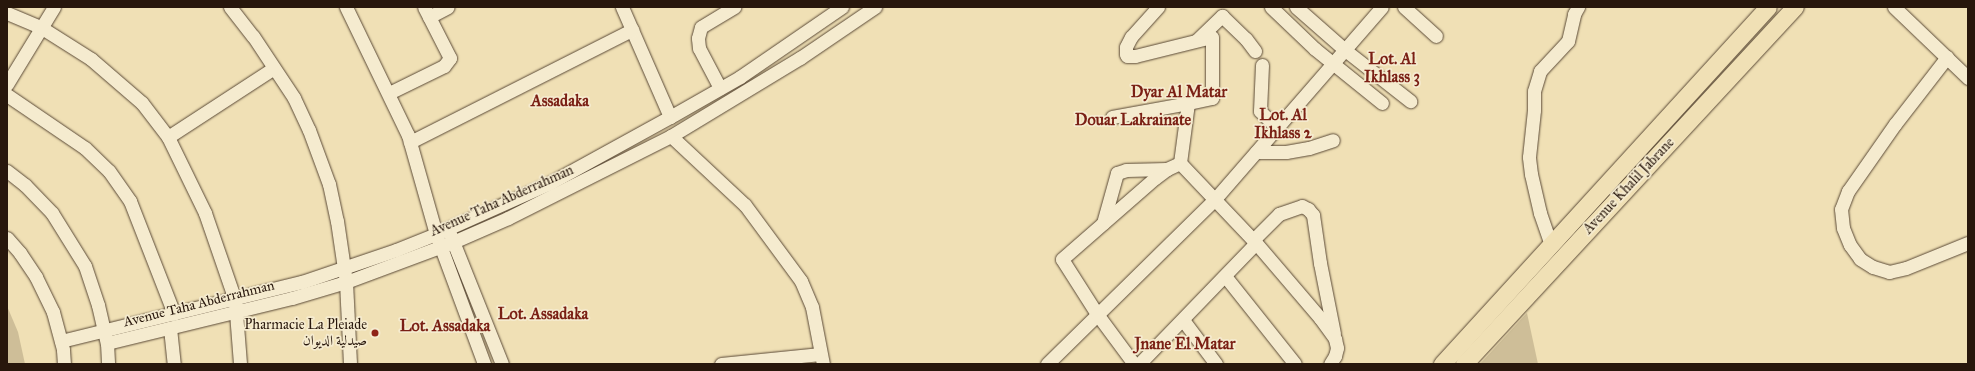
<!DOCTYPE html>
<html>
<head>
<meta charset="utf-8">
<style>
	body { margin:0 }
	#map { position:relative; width:1975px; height:371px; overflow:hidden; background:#f0e0b5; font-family:"IM FELL Great Primer",Amiri,serif }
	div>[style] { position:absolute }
	.green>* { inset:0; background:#cebe98 }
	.roads { filter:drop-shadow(0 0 1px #5a4936) drop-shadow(0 0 1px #5a4936) }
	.minor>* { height:13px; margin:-6.5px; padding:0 6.5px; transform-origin:6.5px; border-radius:6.5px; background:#f5ebcf }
	.major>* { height:17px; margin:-8.5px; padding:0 8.5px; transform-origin:8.5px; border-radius:8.5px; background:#f0e0b5 }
	.dots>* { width:11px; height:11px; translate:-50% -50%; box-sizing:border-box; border:2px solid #f5ebcf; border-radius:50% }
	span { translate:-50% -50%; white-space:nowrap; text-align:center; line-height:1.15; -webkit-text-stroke:3.5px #f5ebcf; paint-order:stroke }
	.street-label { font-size:14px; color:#28170c }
	.poi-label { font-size:14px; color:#28170c }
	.right { translate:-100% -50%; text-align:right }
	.quarter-label { font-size:16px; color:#7a1f14; font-weight:700 }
	.frame { position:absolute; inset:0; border:8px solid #28170c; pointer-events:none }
</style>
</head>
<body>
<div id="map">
	<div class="green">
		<div style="clip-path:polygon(7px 306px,18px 332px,25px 364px,7px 364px)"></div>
		<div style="clip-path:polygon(1527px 313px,1538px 364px,1480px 364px)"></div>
	</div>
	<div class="roads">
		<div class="minor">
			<div style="left:230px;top:7px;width:37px;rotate:52deg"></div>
			<div style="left:253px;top:36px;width:74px;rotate:56.5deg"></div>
			<div style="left:294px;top:98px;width:35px;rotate:65deg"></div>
			<div style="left:309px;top:130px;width:58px;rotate:69.7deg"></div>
			<div style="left:329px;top:184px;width:38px;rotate:78deg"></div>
			<div style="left:337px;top:221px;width:62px;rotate:81.6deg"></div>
			<div style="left:346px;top:282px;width:82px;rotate:87.2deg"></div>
			<div style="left:346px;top:7px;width:142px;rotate:64.2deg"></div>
			<div style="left:408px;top:135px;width:103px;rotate:74.2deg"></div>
			<div style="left:436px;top:234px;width:139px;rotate:69.7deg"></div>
			<div style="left:622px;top:7px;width:120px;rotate:66.4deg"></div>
			<div style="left:1158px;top:7px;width:40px;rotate:132deg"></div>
			<div style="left:1131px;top:37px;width:11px;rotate:117deg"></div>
			<div style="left:1126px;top:47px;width:7px;rotate:90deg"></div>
			<div style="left:1126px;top:54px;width:2px;rotate:63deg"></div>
			<div style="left:1127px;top:56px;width:8px"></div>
			<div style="left:1135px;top:56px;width:79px;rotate:-13.9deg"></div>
			<div style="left:1212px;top:37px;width:61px;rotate:90deg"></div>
			<div style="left:1212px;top:98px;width:25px;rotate:168deg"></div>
			<div style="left:1188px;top:103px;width:61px;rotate:97.6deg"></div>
			<div style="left:1271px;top:7px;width:61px;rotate:43.7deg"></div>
			<div style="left:1315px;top:49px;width:86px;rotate:38.9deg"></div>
			<div style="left:1296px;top:7px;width:65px;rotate:41.3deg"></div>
			<div style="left:1345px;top:50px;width:83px;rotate:38.1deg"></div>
			<div style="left:1404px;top:7px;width:43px;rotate:42.2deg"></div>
			<div style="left:1894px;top:7px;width:103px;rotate:43.8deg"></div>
			<div style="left:7px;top:13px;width:38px;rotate:23deg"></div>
			<div style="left:42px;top:28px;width:58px;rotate:32.3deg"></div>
			<div style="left:91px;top:59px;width:67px;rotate:40.8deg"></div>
			<div style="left:142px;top:103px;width:43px;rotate:52.6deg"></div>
			<div style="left:168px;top:137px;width:85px;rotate:64deg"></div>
			<div style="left:205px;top:213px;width:92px;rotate:71deg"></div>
			<div style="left:235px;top:300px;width:64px;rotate:85.5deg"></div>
			<div style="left:429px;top:17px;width:21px;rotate:-28deg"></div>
			<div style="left:1197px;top:40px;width:35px;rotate:-44deg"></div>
			<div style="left:1222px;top:16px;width:33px;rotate:44deg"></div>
			<div style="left:1246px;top:39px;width:15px;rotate:53deg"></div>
			<div style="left:1947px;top:57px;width:85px;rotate:127.8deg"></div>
			<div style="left:1895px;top:124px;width:82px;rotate:125deg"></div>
			<div style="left:1848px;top:191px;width:19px;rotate:111deg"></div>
			<div style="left:1841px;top:209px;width:19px;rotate:84deg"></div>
			<div style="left:1843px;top:228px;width:18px;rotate:68deg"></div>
			<div style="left:1850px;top:245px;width:17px;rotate:54deg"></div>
			<div style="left:1860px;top:259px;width:15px;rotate:32deg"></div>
			<div style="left:1873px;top:267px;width:17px;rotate:17deg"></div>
			<div style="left:1889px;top:272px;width:17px;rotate:-13deg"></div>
			<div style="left:1906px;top:268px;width:67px;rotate:-22deg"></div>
			<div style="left:1262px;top:65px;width:46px;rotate:92.5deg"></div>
			<div style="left:1260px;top:111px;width:24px;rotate:45deg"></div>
			<div style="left:7px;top:84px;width:90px;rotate:-58.6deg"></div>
			<div style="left:720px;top:88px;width:45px;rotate:-117.7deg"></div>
			<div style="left:699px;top:48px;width:10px;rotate:-96deg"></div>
			<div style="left:698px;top:38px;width:11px;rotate:-75deg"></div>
			<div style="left:701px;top:27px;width:39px;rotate:-31deg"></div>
			<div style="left:389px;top:93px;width:61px;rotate:-26.1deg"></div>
			<div style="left:444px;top:66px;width:10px;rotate:-53deg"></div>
			<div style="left:450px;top:58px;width:57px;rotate:-117deg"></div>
			<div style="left:7px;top:95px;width:94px;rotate:34.2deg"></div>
			<div style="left:85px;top:148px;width:33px;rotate:44deg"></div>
			<div style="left:109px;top:171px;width:37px;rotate:55deg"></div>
			<div style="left:130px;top:201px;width:121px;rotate:68.7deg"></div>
			<div style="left:1112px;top:117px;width:77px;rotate:-10.4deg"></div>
			<div style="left:671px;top:136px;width:101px;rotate:43deg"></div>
			<div style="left:745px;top:205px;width:94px;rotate:53.6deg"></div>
			<div style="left:801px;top:281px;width:28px;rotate:67deg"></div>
			<div style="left:812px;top:307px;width:58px;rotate:79.1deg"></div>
			<div style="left:168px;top:137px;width:126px;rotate:-33.1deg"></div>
			<div style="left:410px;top:142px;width:249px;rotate:-26.8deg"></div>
			<div style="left:1256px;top:152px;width:30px"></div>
			<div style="left:1286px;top:152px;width:23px;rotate:-10deg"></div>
			<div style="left:1309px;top:148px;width:25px;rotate:-18deg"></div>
			<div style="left:7px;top:171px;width:23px;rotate:38deg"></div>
			<div style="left:25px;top:185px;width:39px;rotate:46deg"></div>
			<div style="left:52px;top:213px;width:62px;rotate:58.1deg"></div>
			<div style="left:85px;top:266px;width:41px;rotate:71.6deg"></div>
			<div style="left:98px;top:305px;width:39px;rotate:77deg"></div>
			<div style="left:107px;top:343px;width:21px;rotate:87deg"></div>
			<div style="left:1103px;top:223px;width:52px;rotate:-74.4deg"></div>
			<div style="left:1117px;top:173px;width:9px;rotate:-18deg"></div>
			<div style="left:1126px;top:170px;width:41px;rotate:-1.4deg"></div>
			<div style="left:450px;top:234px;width:140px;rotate:68.2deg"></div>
			<div style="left:7px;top:238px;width:20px;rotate:49deg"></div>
			<div style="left:20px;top:253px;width:29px;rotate:56deg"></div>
			<div style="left:36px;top:277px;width:39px;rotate:64deg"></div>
			<div style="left:53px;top:312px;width:39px;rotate:75deg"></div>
			<div style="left:63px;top:350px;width:14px;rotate:86deg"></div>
			<div style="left:1253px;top:240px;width:37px;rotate:-45deg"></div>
			<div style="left:1279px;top:214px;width:24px;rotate:-19deg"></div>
			<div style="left:1302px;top:206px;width:7px;rotate:27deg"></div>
			<div style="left:1308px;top:209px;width:8px;rotate:50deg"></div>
			<div style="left:1313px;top:215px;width:49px;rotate:81.7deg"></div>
			<div style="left:1320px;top:263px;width:72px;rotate:78.8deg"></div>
			<div style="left:1551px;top:245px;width:34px;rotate:-109deg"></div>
			<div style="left:1540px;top:213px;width:40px;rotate:-103deg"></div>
			<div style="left:1531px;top:174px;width:17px;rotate:-97deg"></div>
			<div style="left:1529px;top:157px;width:47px;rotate:-83.9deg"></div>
			<div style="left:1534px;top:110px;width:19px;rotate:-90deg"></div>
			<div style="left:1534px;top:91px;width:21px;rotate:-73deg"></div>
			<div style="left:1540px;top:71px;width:41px;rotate:-47deg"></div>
			<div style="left:1568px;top:41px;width:28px;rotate:-77deg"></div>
			<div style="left:1574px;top:14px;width:8px;rotate:-60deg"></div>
			<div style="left:1225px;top:276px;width:112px;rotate:51.5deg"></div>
			<div style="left:1183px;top:320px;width:55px;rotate:53.1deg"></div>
			<div style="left:170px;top:328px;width:36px;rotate:84deg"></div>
			<div style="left:61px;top:341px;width:248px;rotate:-13.8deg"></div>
			<div style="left:302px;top:282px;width:99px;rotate:-18.8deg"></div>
			<div style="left:396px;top:250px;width:43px;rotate:-21.8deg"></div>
			<div style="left:436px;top:234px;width:123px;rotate:-24.1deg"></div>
			<div style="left:548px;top:184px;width:139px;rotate:-28.8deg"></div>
			<div style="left:670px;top:117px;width:81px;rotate:-29.7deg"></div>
			<div style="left:740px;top:77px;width:124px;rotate:-34.5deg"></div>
			<div style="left:107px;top:343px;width:190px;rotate:-13.7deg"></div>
			<div style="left:292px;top:298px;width:56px;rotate:-16.5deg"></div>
			<div style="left:346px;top:282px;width:114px;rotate:-20.5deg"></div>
			<div style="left:453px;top:242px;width:60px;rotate:-23.6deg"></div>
			<div style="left:508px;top:218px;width:182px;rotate:-26.7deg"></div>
			<div style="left:671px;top:136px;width:151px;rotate:-31.2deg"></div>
			<div style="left:800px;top:58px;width:91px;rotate:-34.2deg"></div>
			<div style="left:721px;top:364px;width:100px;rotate:-5.7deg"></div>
			<div style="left:1047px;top:364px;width:235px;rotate:-44.5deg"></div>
			<div style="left:1215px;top:199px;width:254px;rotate:-49deg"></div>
			<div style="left:1134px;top:364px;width:62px;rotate:-126.5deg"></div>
			<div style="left:1097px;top:314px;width:65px;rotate:-122.5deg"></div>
			<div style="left:1062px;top:259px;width:123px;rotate:-41.1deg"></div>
			<div style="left:1155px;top:178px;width:15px;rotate:-37deg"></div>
			<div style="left:1167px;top:169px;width:14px;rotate:-25deg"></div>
			<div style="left:1180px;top:163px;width:110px;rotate:46.5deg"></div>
			<div style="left:1256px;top:243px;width:99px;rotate:49.5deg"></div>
			<div style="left:1320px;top:318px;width:26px;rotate:54deg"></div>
			<div style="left:1335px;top:339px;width:9px;rotate:77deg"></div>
			<div style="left:1337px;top:348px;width:8px;rotate:104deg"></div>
			<div style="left:1335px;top:356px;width:9px;rotate:122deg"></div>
			<div style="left:1139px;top:364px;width:168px;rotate:-46deg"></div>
		</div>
		<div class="major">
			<div style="left:1442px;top:364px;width:483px;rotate:-47.6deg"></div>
			<div style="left:1464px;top:364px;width:487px;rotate:-47.2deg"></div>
		</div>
	</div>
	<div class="dots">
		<div style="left:375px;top:333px;background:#8f2418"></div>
	</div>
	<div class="street-label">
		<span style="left:1629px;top:186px;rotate:-47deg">Avenue Khalil Jabrane</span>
		<span style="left:502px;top:201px;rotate:-24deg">Avenue Taha Abderrahman</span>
		<span style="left:199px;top:304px;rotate:-14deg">Avenue Taha Abderrahman</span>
	</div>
	<div class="poi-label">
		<span class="right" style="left:367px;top:333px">Pharmacie La Pleiade<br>صيدلية الديوان</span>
	</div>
	<div class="quarter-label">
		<span style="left:1392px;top:68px">Lot. Al<br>Ikhlass 3</span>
		<span style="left:1179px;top:92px">Dyar Al Matar</span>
		<span style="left:560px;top:101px">Assadaka</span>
		<span style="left:1283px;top:124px">Lot. Al<br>Ikhlass 2</span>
		<span style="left:1133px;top:120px">Douar Lakrainate</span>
		<span style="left:543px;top:314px">Lot. Assadaka</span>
		<span style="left:445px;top:326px">Lot. Assadaka</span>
		<span style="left:1185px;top:344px">Jnane El Matar</span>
	</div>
	<div class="frame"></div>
</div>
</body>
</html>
